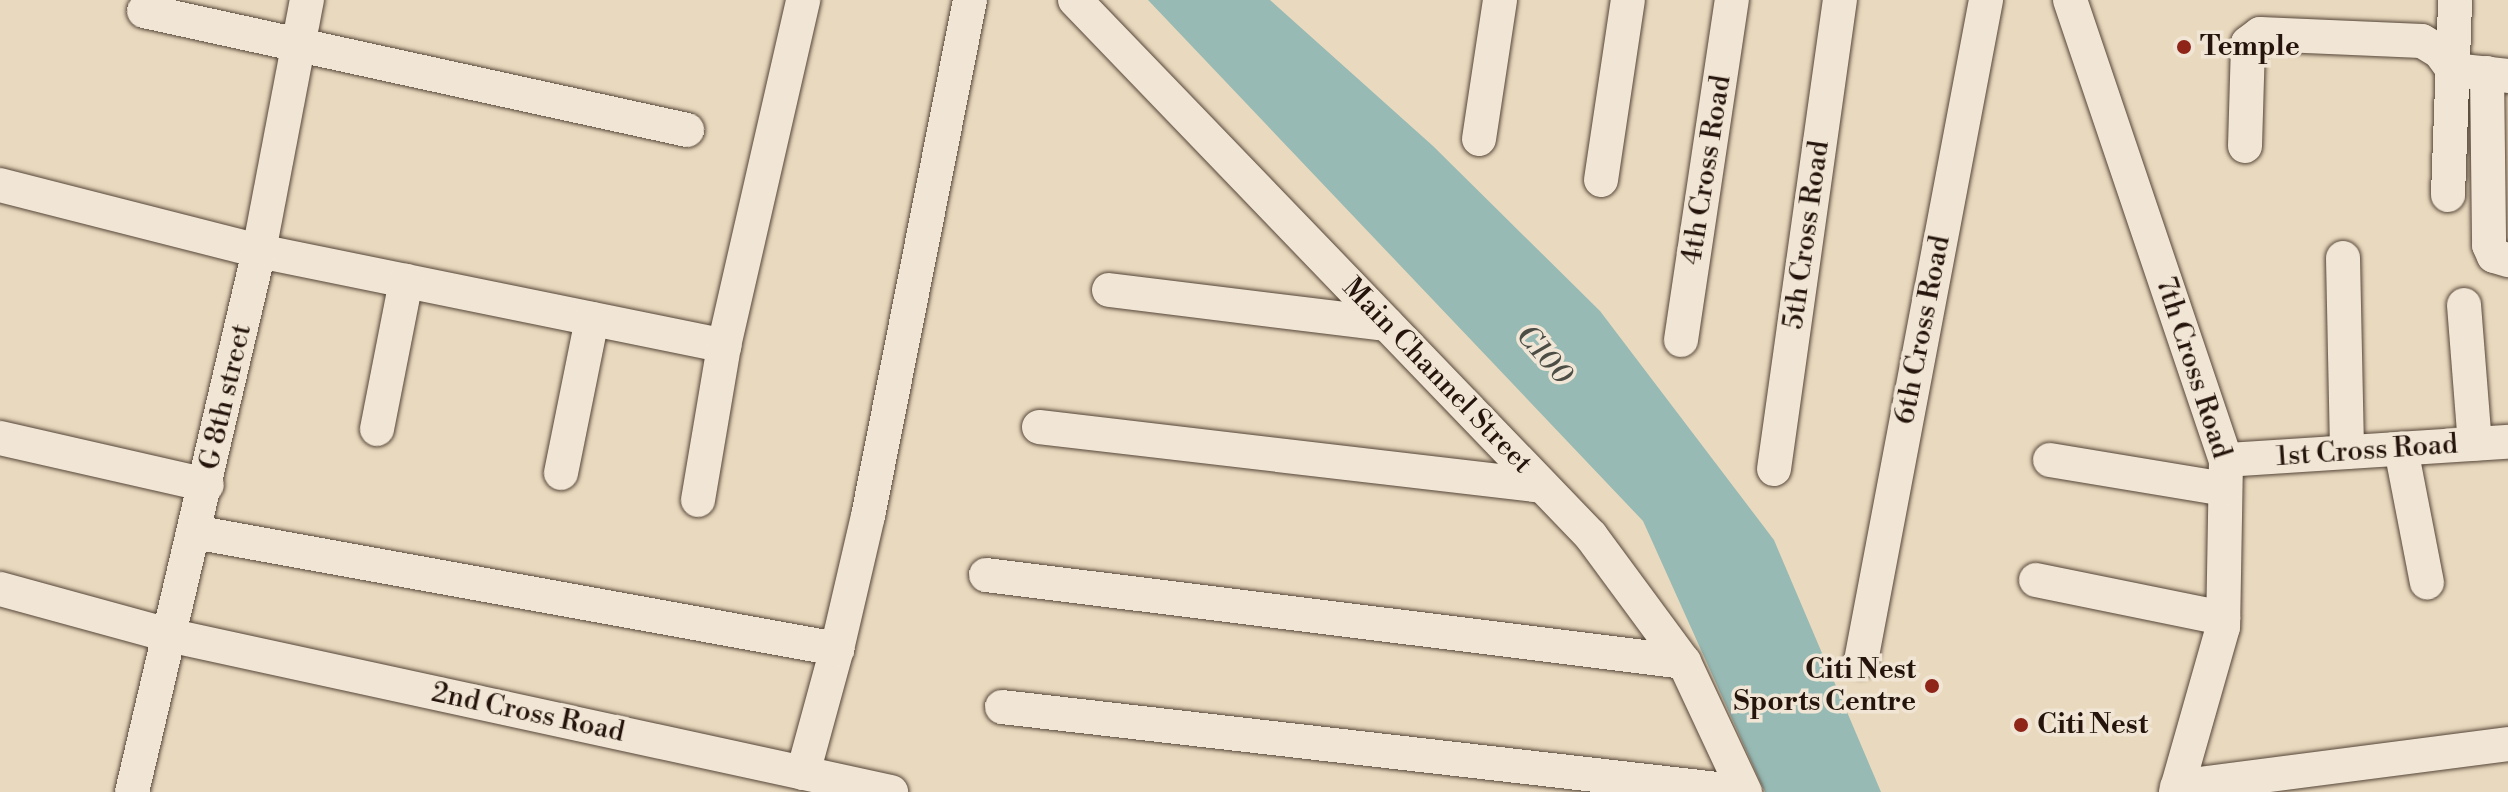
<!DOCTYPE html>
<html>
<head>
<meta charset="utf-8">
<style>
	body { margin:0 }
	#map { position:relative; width:2508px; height:792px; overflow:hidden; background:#e9d9be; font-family:"Libre Bodoni",serif }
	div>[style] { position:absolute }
	.water>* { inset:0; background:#97bab4 }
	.roads { filter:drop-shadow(0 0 2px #554538) drop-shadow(0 0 2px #554538) }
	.street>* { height:34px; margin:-17px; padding:0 17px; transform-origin:17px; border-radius:17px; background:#f1e6d5 }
	.dots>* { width:22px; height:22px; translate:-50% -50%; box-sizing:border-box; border:4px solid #f1e6d5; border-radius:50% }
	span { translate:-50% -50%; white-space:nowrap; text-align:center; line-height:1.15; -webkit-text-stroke:7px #f1e6d5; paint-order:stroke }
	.poi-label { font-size:28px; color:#24140b; font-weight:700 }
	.left { translate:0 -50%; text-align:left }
	.right { translate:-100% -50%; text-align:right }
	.street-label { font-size:28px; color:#24140b }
	.water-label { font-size:30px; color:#4c4e46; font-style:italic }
</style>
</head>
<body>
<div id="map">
	<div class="water">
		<div style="clip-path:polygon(1148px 0,1270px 0,1433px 146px,1600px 311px,1774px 540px,1881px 792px,1765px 792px,1643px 521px)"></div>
	</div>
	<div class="roads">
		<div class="street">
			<div style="left:1075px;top:0;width:744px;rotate:46.09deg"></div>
			<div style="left:1591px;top:536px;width:157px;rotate:53.6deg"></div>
			<div style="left:1684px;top:662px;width:144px;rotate:64.9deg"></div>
			<div style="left:2070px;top:0;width:486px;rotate:71.3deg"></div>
			<div style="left:2226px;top:460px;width:167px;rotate:91deg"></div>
			<div style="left:2223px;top:627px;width:172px;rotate:105.9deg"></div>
			<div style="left:144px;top:11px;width:556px;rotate:12.36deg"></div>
			<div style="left:2487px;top:73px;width:172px;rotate:89.3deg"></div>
			<div style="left:2489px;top:245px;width:12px;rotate:66deg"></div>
			<div style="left:2494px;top:256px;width:15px;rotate:16deg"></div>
			<div style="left:1479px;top:139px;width:141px;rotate:-81.4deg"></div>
			<div style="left:2245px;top:146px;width:103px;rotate:-88.3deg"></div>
			<div style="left:2248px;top:43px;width:15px;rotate:-37deg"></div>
			<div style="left:2260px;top:34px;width:162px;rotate:2.5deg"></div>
			<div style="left:2422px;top:41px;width:21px;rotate:31deg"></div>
			<div style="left:2440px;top:52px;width:22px;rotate:54deg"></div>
			<div style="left:2453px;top:70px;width:55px;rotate:6.2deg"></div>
			<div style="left:1601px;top:180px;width:182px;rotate:-81.5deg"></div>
			<div style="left:0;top:185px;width:267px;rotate:14.3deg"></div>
			<div style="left:259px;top:251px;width:475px;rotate:11.5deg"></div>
			<div style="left:2448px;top:195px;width:195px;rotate:-87.9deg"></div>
			<div style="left:2343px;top:258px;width:194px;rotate:88.8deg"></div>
			<div style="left:1109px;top:290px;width:280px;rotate:7deg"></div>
			<div style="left:2464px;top:305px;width:139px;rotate:85.5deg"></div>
			<div style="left:1681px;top:340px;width:344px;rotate:-81.5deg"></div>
			<div style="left:1039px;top:427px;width:507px;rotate:6.68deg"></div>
			<div style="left:377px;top:429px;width:151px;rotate:-78.9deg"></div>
			<div style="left:0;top:438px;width:212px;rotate:12.8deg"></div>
			<div style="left:2401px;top:449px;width:136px;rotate:79deg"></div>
			<div style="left:2050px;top:460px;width:177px;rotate:9.4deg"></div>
			<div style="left:2226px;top:460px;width:283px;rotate:-3.7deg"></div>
			<div style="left:1774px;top:469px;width:474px;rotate:-82deg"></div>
			<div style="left:561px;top:473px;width:157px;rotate:-78.6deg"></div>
			<div style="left:698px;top:500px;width:156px;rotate:-80.4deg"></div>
			<div style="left:724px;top:346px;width:355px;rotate:-77.1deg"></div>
			<div style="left:194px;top:532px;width:654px;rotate:10.31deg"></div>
			<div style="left:986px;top:575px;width:703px;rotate:7.1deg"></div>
			<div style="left:2036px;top:580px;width:191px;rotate:11.5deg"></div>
			<div style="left:0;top:589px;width:174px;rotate:15.3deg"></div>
			<div style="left:168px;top:635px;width:740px;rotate:12.25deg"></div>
			<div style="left:1861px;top:661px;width:673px;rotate:-79.29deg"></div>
			<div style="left:1002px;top:707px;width:746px;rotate:6.54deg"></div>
			<div style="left:803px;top:773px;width:129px;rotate:-74.7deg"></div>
			<div style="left:837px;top:649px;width:137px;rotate:-76.9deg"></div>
			<div style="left:868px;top:516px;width:526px;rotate:-78.82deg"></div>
			<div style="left:2177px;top:787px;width:334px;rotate:-7.4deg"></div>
			<div style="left:132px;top:792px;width:556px;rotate:-76.79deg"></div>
			<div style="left:259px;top:251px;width:256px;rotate:-79.2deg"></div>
		</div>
	</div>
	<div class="dots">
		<div style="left:2184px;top:47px;background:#8f2418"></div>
		<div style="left:1932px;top:686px;background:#8f2418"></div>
		<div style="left:2021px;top:725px;background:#8f2418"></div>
	</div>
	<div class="poi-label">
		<span class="left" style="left:2200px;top:47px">Temple</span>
		<span class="right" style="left:1916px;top:686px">Citi Nest<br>Sports Centre</span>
		<span class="left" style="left:2037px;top:725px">Citi Nest</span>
	</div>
	<div class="street-label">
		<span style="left:1707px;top:170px;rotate:-81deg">4th Cross Road</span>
		<span style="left:1807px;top:235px;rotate:-82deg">5th Cross Road</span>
		<span style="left:1923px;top:330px;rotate:-79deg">6th Cross Road</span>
		<span style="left:2193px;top:368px;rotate:72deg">7th Cross Road</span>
		<span style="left:1437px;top:376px;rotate:46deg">Main Channel Street</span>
		<span style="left:226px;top:397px;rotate:-77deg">G 8th street</span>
		<span style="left:2367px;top:451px;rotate:-4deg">1st Cross Road</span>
		<span style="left:528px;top:713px;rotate:12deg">2nd Cross Road</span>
	</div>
	<div class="water-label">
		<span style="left:1544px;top:355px;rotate:48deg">C100</span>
	</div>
</div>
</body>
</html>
